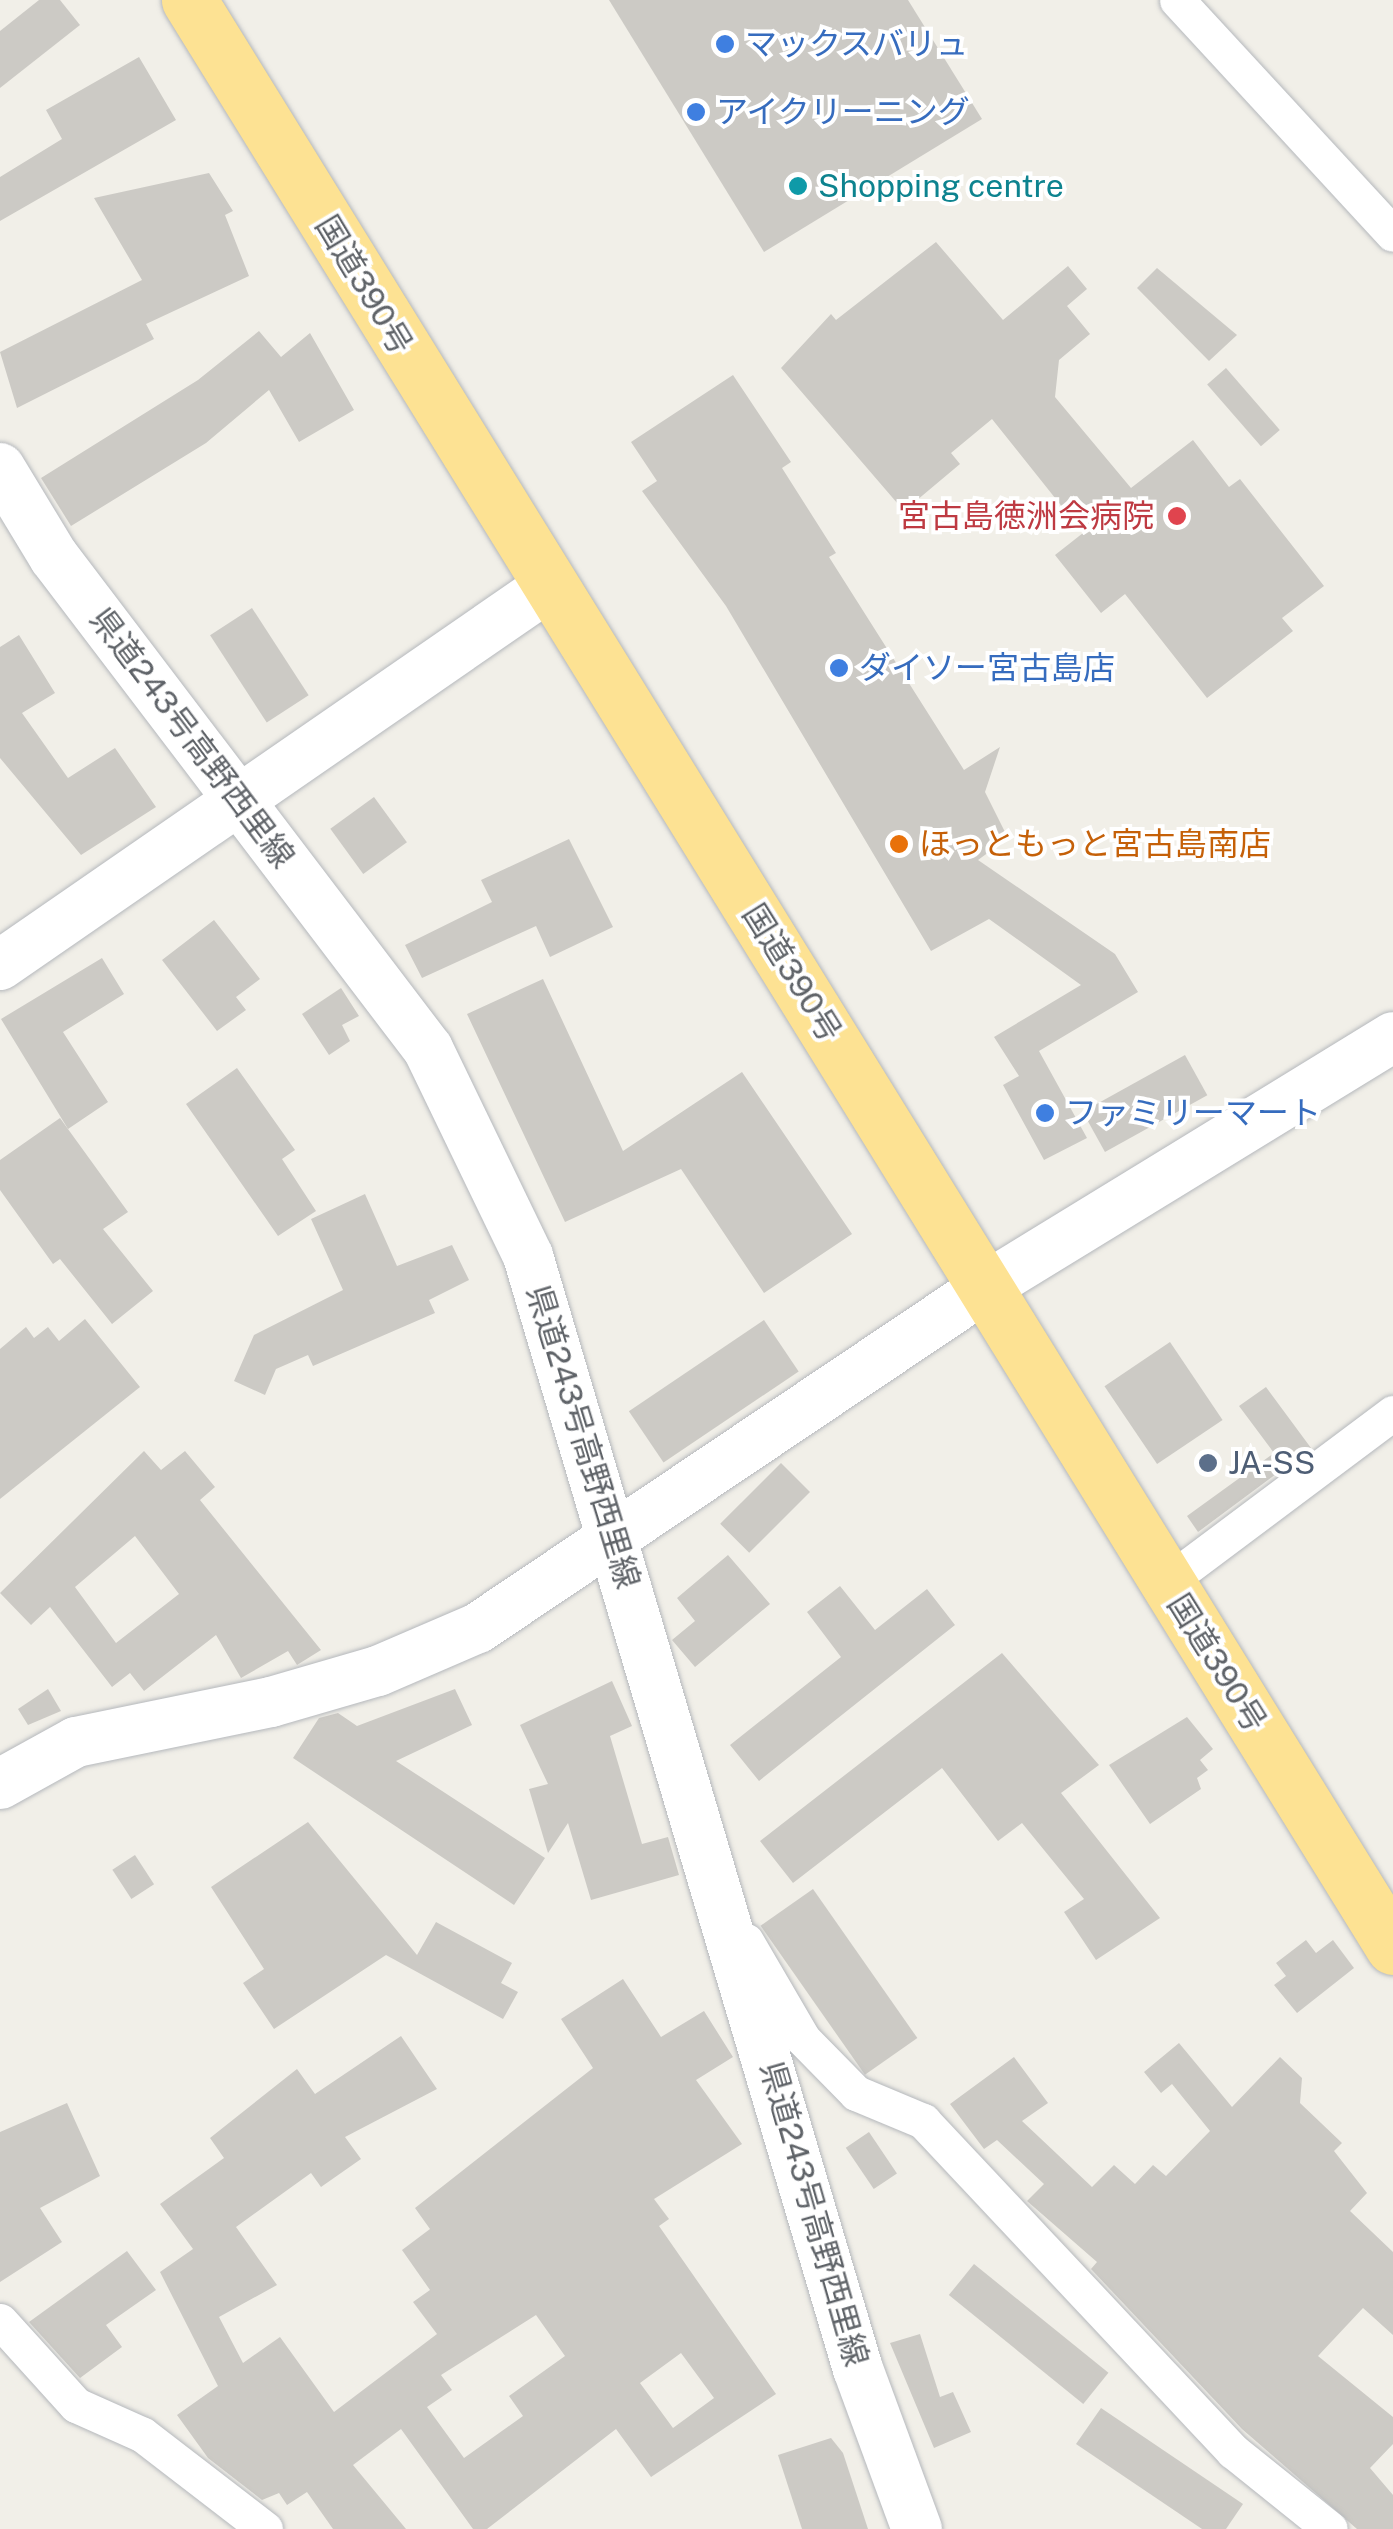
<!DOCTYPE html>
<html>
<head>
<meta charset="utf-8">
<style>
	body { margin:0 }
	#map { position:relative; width:1393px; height:2529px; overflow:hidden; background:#f1efe8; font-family:"Public Sans","Noto Sans JP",sans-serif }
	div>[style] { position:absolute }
	.building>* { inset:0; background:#cccac5; transform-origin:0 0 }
	.roads { filter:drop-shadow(0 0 2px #b5b8bc) drop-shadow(0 0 2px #b5b8bc) }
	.street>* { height:35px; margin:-17.5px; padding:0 17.5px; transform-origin:17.5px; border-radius:17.5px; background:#fff }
	.secondary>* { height:50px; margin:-25px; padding:0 25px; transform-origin:25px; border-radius:25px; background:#fff }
	.highway>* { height:55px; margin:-27.5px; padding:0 27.5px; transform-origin:27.5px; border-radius:27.5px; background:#fde293 }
	.dots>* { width:28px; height:28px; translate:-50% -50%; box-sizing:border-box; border:5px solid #fff; border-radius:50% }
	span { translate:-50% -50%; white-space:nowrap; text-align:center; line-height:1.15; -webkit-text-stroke:8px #fff; paint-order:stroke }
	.shop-label { font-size:32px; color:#366cbe }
	.left { translate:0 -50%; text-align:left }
	.culture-label { font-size:32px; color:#0d838f }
	.street-label { font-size:32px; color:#5f6368 }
	.health-label { font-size:32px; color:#be3a42 }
	.right { translate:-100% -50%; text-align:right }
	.food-label { font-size:32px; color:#c56008 }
	.service-label { font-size:32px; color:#4e5e75 }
</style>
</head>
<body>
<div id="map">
	<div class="building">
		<div style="clip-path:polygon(39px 0,60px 0,80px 25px,0 88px,0 31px)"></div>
		<div style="clip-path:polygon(609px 0,908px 0,982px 119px,764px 252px)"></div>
		<div style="clip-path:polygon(139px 57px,176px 120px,0 221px,0 177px,62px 139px,46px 110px)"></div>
		<div style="clip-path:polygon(209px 173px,233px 211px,225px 215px,249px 276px,146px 324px,154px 339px,17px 408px,0 352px,142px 280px,94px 198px)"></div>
		<div style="clip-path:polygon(936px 242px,1003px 320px,1068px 266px,1087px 289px,1067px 306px,1090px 334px,1059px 360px,1055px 397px,1131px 488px,1193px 440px,1229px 487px,1240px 479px,1324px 586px,1282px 618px,1293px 631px,1207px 698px,1125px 594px,1101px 613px,1055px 555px,1083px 533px,992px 419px,951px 453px,960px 464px,904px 511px,781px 368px,831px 314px,836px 320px)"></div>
		<div style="clip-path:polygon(1157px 268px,1237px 335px,1209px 361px,1137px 288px)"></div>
		<div style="clip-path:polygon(259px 331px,281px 357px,310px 333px,354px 410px,299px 442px,269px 390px,206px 443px,71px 526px,41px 478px,198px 380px)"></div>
		<div style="left:1226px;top:368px;width:82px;height:25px;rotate:49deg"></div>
		<div style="clip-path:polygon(733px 375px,791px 462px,782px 468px,836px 553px,829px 557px,964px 770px,1000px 747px,985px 792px,1008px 838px,978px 860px,1115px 954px,1138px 992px,1039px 1051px,1087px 1138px,1044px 1160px,1003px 1085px,1019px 1076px,994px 1037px,1081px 985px,989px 919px,931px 951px,726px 606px,642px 491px,657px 481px,631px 442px)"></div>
		<div style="left:252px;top:608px;width:104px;height:50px;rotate:57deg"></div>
		<div style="clip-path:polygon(19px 635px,55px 693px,22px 713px,68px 778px,115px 748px,156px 807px,81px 855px,0 758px,0 647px)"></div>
		<div style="left:374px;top:797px;width:56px;height:54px;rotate:54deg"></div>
		<div style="clip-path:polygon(569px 839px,613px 927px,550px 957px,536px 926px,422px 978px,405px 945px,492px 902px,481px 880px)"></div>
		<div style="clip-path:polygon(214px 920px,260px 979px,236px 997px,246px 1010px,217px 1031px,162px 960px)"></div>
		<div style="clip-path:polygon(102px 958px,124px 994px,63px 1032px,108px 1102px,68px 1129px,1px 1019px)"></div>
		<div style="clip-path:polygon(543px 979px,623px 1151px,742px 1072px,852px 1234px,764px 1293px,681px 1169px,565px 1222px,467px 1014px)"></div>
		<div style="clip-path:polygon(341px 988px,359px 1016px,342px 1025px,350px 1041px,329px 1055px,302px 1014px)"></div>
		<div style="left:1185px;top:1055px;width:46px;height:117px;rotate:61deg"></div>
		<div style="clip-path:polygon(237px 1068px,295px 1150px,282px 1159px,316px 1211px,278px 1236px,186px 1104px)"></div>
		<div style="clip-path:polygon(60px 1118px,128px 1212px,103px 1229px,153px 1291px,112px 1324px,60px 1259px,53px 1264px,0 1190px,0 1160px)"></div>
		<div style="clip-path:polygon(365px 1194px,397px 1266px,452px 1245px,469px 1280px,429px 1300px,435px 1313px,313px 1366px,308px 1355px,276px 1369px,265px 1395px,234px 1381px,254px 1335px,343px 1290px,311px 1219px)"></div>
		<div style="clip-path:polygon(85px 1319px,140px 1387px,0 1499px,0 1349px,26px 1327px,34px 1338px,48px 1327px,59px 1341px)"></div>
		<div style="left:764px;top:1320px;width:62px;height:163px;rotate:56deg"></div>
		<div style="left:1170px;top:1342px;width:94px;height:79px;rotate:56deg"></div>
		<div style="clip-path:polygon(1266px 1387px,1311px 1448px,1198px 1532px,1187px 1516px,1274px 1453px,1239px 1406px)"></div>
		<div style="clip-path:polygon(evenodd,144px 1451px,161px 1470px,185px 1451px,215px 1487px,200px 1500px,321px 1650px,297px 1665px,288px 1651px,241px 1678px,216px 1635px,144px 1691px,130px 1673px,112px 1687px,50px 1607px,31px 1625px,0 1593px,144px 1451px,135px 1536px,179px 1594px,116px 1643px,75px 1587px,135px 1536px)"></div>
		<div style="left:781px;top:1463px;width:41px;height:86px;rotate:45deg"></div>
		<div style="clip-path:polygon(728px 1555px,770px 1604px,695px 1667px,672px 1640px,695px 1621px,677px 1598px)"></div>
		<div style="clip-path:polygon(840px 1586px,875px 1630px,927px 1589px,955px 1625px,759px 1781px,730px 1745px,841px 1657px,807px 1612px)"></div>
		<div style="clip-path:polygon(1002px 1653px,1099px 1765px,1061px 1793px,1160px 1918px,1096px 1960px,1064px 1912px,1084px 1899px,1022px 1823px,998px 1841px,942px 1768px,793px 1883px,760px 1841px)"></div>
		<div style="clip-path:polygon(612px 1681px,632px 1726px,610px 1736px,642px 1844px,668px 1837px,679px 1875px,591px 1900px,568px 1823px,548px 1853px,529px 1789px,548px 1784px,520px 1725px)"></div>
		<div style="clip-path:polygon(48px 1689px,61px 1711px,28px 1725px,18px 1709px)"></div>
		<div style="clip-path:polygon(455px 1689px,472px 1725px,396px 1761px,545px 1858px,514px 1905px,293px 1758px,319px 1718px,338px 1713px,357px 1726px)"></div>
		<div style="clip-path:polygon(1187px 1717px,1213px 1749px,1200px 1760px,1208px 1770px,1197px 1778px,1201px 1789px,1150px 1824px,1109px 1765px)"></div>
		<div style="clip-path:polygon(308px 1822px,417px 1955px,436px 1922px,512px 1963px,501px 1983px,518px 1992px,503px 2019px,386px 1955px,274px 2029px,243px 1983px,264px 1969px,211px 1887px)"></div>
		<div style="left:135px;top:1855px;width:35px;height:27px;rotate:57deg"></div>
		<div style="left:813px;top:1889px;width:182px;height:64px;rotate:55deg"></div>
		<div style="clip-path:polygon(1306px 1940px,1316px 1953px,1333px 1940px,1354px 1968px,1297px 2013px,1274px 1985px,1286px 1976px,1276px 1963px)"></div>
		<div style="clip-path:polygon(evenodd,623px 1979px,661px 2037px,704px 2011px,733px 2057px,696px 2080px,742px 2144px,654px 2199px,669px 2219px,659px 2226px,776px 2394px,651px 2477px,616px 2429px,487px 2529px,473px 2529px,401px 2429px,353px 2465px,406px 2529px,333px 2529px,307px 2492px,287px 2505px,279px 2493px,262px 2500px,208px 2458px,177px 2415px,218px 2386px,160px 2272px,193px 2249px,160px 2204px,224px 2158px,210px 2138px,297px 2069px,315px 2094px,401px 2036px,437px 2089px,345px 2137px,361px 2159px,321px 2187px,311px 2173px,236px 2227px,277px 2285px,219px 2317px,243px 2363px,280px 2337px,334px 2412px,437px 2334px,413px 2302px,430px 2290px,402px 2250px,430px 2229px,415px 2208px,593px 2068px,561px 2019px,623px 1979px,536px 2315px,565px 2356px,509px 2396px,523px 2416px,464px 2458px,427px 2407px,452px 2390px,441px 2375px,536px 2315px,623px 1979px,681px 2353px,714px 2398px,673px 2428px,640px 2383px,681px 2353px)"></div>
		<div style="clip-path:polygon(1179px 2043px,1232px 2107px,1280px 2057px,1302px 2078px,1300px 2103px,1342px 2143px,1334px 2151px,1367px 2193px,1350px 2211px,1393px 2252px,1393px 2335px,1363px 2308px,1318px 2356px,1393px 2417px,1393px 2444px,1370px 2468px,1393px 2495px,1393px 2529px,1357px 2529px,1242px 2429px,1091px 2269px,1097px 2262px,1027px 2201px,1044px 2184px,997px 2140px,984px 2149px,950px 2104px,1014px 2057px,1048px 2103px,1022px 2121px,1092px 2187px,1114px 2165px,1135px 2184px,1153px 2165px,1166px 2176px,1210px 2131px,1172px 2084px,1161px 2093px,1144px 2072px)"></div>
		<div style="clip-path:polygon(67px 2103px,100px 2176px,40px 2208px,62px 2242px,0 2282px,0 2132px)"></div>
		<div style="left:869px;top:2132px;width:50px;height:28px;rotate:56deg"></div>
		<div style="clip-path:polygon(127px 2251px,156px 2290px,106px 2325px,122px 2347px,80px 2378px,29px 2322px)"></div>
		<div style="left:974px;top:2264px;width:173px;height:40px;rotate:39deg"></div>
		<div style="clip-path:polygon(920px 2334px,940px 2397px,953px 2392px,971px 2432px,934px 2448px,890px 2343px)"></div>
		<div style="clip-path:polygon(1101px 2408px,1243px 2504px,1226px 2529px,1202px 2529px,1076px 2444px)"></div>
		<div style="clip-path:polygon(831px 2438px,843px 2453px,868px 2529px,802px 2529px,778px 2455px)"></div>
	</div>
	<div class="roads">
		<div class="street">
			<div style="left:1177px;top:0;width:318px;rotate:47.3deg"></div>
			<div style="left:1167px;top:1582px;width:282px;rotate:-36.8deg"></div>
			<div style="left:746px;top:1941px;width:113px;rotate:59.8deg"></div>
			<div style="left:803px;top:2039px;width:76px;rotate:45.5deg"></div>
			<div style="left:856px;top:2093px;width:73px;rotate:22.7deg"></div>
			<div style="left:923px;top:2121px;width:453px;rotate:46.8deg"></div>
			<div style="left:1233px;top:2451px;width:124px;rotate:38.8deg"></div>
			<div style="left:0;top:2321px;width:113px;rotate:47.9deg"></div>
			<div style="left:76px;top:2405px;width:73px;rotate:24.1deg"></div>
			<div style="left:143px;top:2435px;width:154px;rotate:37.6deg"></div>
		</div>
		<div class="secondary">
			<div style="left:0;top:468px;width:104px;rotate:58.8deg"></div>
			<div style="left:54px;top:557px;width:618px;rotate:52.76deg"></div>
			<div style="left:428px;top:1049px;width:230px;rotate:64.2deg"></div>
			<div style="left:528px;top:1256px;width:1161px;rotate:73.49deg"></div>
			<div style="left:858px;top:2369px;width:171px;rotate:69.8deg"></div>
			<div style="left:0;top:965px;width:667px;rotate:-34.62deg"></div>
			<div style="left:0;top:1784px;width:87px;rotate:-28.9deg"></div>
			<div style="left:76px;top:1742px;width:199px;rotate:-11.6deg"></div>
			<div style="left:271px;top:1702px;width:111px;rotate:-16.2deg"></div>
			<div style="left:378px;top:1671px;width:109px;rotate:-23.3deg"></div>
			<div style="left:478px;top:1628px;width:613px;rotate:-33.9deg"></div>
			<div style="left:987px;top:1286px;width:476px;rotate:-31.5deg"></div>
		</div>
		<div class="highway">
			<div style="left:189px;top:0;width:2289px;rotate:58.27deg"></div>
		</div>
	</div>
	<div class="dots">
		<div style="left:725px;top:44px;background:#3f7fe0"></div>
		<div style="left:696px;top:112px;background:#3f7fe0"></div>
		<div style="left:798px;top:186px;background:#0f9aa8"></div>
		<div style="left:1177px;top:516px;background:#e0444e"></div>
		<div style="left:839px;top:668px;background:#3f7fe0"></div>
		<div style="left:899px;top:844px;background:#e8710a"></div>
		<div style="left:1045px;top:1113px;background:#3f7fe0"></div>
		<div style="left:1208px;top:1463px;background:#5c6f8a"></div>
	</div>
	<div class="shop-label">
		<span class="left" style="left:745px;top:44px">マックスバリュ</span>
		<span class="left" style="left:716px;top:112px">アイクリーニング</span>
		<span class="left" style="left:859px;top:668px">ダイソー宮古島店</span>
		<span class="left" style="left:1065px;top:1113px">ファミリーマート</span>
	</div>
	<div class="culture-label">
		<span class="left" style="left:818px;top:186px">Shopping centre</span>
	</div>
	<div class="street-label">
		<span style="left:364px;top:285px;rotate:59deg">国道390号</span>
		<span style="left:192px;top:738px;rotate:53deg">県道243号高野西里線</span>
		<span style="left:792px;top:973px;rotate:58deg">国道390号</span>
		<span style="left:583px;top:1437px;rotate:73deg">県道243号高野西里線</span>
		<span style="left:1217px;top:1663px;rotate:58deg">国道390号</span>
		<span style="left:814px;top:2214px;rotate:74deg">県道243号高野西里線</span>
	</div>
	<div class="health-label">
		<span class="right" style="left:1154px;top:516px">宮古島徳洲会病院</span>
	</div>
	<div class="food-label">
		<span class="left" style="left:919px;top:844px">ほっともっと宮古島南店</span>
	</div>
	<div class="service-label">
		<span class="left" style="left:1228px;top:1463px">JA-SS</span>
	</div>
</div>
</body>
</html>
